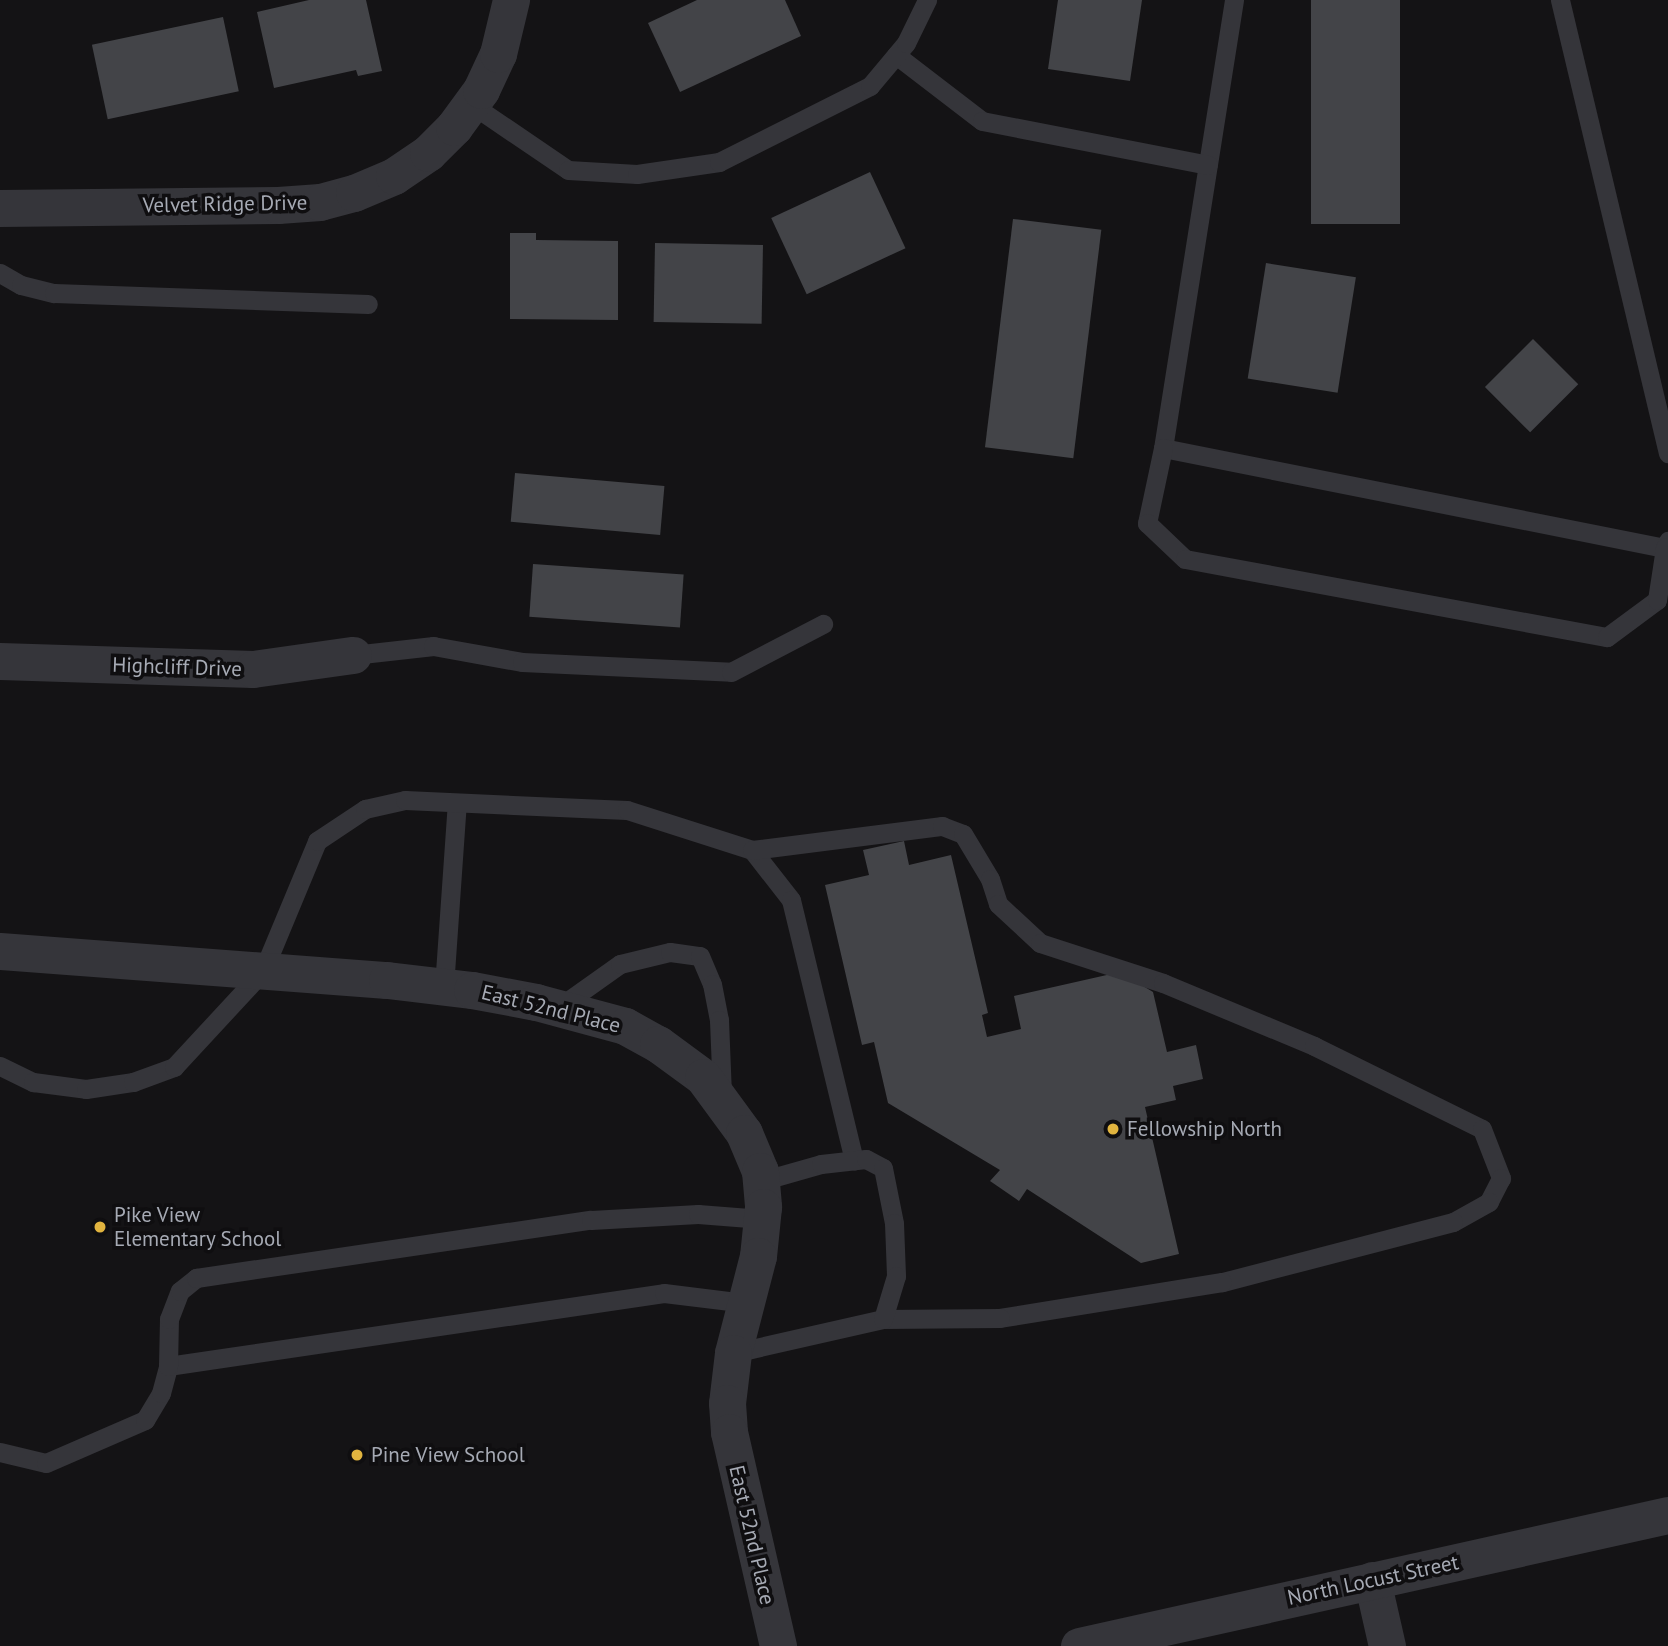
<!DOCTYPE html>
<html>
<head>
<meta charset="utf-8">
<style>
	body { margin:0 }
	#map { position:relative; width:1668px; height:1646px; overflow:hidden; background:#141315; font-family:"PT Sans",sans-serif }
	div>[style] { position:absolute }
	.building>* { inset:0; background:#434448; transform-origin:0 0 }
	.service>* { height:19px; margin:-9.5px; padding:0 9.5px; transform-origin:9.5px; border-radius:9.5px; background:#35353a }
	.minor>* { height:37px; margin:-18.5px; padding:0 18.5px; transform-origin:18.5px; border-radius:18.5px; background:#35353a }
	.dots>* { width:19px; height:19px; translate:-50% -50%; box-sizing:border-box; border:4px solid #0f0e10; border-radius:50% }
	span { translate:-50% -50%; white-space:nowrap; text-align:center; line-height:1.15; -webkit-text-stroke:7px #0f0e10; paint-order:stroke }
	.street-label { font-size:21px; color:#a6aab4 }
	.poi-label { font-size:21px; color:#a6aab4 }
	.left { translate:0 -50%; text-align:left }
</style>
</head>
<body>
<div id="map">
	<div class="building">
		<div style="clip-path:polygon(309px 0,366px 0,382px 71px,358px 76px,356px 70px,274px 88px,257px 12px)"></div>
		<div style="clip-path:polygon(697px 0,785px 0,801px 36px,680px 92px,648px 23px)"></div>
		<div style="clip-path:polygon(1058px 0,1142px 0,1130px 81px,1048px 69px)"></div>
		<div style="left:1311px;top:0;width:89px;height:224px"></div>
		<div style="left:223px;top:17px;width:76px;height:134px;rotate:78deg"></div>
		<div style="left:870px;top:172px;width:84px;height:109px;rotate:65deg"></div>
		<div style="left:1013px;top:219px;width:89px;height:230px;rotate:7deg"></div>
		<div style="clip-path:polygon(510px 233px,536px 233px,536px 240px,618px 241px,618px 320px,510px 319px)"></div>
		<div style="left:655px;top:243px;width:108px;height:79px;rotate:1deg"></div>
		<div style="left:1266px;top:263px;width:91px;height:117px;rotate:9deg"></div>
		<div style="left:1533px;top:339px;width:64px;height:68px;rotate:45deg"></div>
		<div style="left:515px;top:473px;width:150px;height:49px;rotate:5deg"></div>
		<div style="left:533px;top:564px;width:151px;height:53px;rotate:4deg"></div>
		<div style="clip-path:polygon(904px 841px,909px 865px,951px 855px,988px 1013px,982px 1015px,987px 1037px,1021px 1029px,1014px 996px,1120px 972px,1153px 992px,1167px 1052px,1196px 1045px,1203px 1079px,1173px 1086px,1176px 1100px,1145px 1107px,1179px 1254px,1141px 1263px,1027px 1189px,1019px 1201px,990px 1181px,1000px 1170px,888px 1103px,874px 1042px,862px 1045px,825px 885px,869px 875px,863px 850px)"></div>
	</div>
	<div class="service">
		<div style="left:1234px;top:0;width:454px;rotate:99deg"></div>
		<div style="left:1163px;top:448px;width:512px;rotate:11.27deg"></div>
		<div style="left:1665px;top:548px;width:8px;rotate:-67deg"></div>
		<div style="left:1560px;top:0;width:466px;rotate:76.6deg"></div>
		<div style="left:896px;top:55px;width:108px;rotate:37.5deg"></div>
		<div style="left:982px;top:121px;width:230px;rotate:11deg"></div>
		<div style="left:471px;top:104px;width:117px;rotate:34.2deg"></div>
		<div style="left:568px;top:170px;width:69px;rotate:3.3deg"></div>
		<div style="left:637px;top:174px;width:83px;rotate:-8.3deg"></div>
		<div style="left:719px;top:162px;width:169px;rotate:-26.7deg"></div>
		<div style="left:870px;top:86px;width:56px;rotate:-50.1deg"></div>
		<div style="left:906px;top:43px;width:48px;rotate:-64deg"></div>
		<div style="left:0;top:273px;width:24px;rotate:30deg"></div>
		<div style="left:21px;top:285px;width:34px;rotate:14deg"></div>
		<div style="left:54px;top:293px;width:314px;rotate:2deg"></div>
		<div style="left:1163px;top:448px;width:77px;rotate:102deg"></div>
		<div style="left:1147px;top:523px;width:52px;rotate:43.5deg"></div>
		<div style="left:1185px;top:559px;width:429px;rotate:10.5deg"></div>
		<div style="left:1607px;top:637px;width:62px;rotate:-36.5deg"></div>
		<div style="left:1657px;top:600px;width:53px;rotate:-81.3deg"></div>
		<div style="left:353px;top:655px;width:81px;rotate:-6.4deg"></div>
		<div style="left:433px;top:646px;width:90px;rotate:10.2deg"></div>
		<div style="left:522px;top:662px;width:209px;rotate:2.7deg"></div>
		<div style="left:731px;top:672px;width:104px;rotate:-27.6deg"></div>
		<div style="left:752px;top:850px;width:63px;rotate:52deg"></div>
		<div style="left:791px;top:900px;width:268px;rotate:76.4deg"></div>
		<div style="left:444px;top:987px;width:184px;rotate:-86deg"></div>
		<div style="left:558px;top:1008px;width:76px;rotate:-35.4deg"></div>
		<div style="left:620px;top:964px;width:51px;rotate:-13.5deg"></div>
		<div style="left:670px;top:952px;width:30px;rotate:8deg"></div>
		<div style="left:700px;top:956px;width:30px;rotate:67deg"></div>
		<div style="left:712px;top:984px;width:37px;rotate:79deg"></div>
		<div style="left:719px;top:1020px;width:75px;rotate:87.7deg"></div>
		<div style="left:0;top:1066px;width:37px;rotate:26deg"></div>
		<div style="left:33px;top:1082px;width:53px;rotate:7.5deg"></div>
		<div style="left:86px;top:1089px;width:48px;rotate:-8.5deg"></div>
		<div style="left:133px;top:1082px;width:44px;rotate:-20.1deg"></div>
		<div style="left:174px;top:1067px;width:131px;rotate:-47.2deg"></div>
		<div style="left:263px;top:971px;width:141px;rotate:-67.4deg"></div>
		<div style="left:317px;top:841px;width:58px;rotate:-33.7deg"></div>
		<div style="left:365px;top:809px;width:41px;rotate:-12.7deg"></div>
		<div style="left:405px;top:800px;width:222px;rotate:2.6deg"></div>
		<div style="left:627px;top:810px;width:131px;rotate:17.7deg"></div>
		<div style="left:752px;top:850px;width:192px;rotate:-7.2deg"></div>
		<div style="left:942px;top:826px;width:22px;rotate:21deg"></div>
		<div style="left:963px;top:834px;width:52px;rotate:59deg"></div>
		<div style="left:990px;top:879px;width:26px;rotate:72deg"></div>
		<div style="left:998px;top:904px;width:57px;rotate:42.9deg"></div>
		<div style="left:1040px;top:943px;width:129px;rotate:18deg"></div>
		<div style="left:1163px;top:983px;width:164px;rotate:22.6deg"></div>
		<div style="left:1314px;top:1046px;width:187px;rotate:26.3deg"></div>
		<div style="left:1482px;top:1129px;width:53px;rotate:68.8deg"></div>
		<div style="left:1501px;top:1178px;width:27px;rotate:117deg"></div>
		<div style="left:1489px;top:1202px;width:41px;rotate:150.9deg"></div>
		<div style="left:1453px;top:1222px;width:239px;rotate:165.4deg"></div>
		<div style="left:1222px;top:1282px;width:225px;rotate:170.8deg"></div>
		<div style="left:1000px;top:1318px;width:117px;rotate:179.5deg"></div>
		<div style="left:883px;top:1319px;width:154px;rotate:167.2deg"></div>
		<div style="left:761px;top:1181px;width:62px;rotate:-15.8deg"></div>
		<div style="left:821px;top:1164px;width:45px;rotate:-6.3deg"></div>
		<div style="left:866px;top:1159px;width:19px;rotate:28deg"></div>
		<div style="left:883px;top:1168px;width:56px;rotate:78.7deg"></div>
		<div style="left:894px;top:1223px;width:53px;rotate:87.8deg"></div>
		<div style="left:896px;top:1276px;width:45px;rotate:106.8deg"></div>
		<div style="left:168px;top:1366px;width:501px;rotate:-8.37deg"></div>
		<div style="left:664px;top:1293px;width:83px;rotate:7deg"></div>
		<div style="left:0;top:1452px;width:47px;rotate:13.4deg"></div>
		<div style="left:46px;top:1463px;width:108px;rotate:-23.5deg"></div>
		<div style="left:145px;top:1420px;width:31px;rotate:-59deg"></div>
		<div style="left:161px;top:1393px;width:28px;rotate:-75deg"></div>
		<div style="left:168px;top:1366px;width:47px;rotate:-88.8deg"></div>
		<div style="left:169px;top:1319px;width:30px;rotate:-69deg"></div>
		<div style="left:180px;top:1291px;width:21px;rotate:-39deg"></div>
		<div style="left:196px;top:1278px;width:399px;rotate:-8.4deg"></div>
		<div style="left:591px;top:1220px;width:107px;rotate:-3.2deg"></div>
		<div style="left:698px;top:1214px;width:64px;rotate:4.5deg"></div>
	</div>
	<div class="minor">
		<div style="left:0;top:208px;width:278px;rotate:-0.6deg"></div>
		<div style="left:278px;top:205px;width:42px;rotate:-4.1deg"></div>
		<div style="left:320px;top:202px;width:35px;rotate:-15deg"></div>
		<div style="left:354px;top:193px;width:43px;rotate:-23deg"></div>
		<div style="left:394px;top:176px;width:41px;rotate:-34.1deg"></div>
		<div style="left:428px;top:153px;width:37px;rotate:-45deg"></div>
		<div style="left:454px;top:127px;width:46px;rotate:-53.9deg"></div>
		<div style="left:481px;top:90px;width:40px;rotate:-65deg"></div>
		<div style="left:498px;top:54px;width:56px;rotate:-76.5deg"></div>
		<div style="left:0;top:661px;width:253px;rotate:1.8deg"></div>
		<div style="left:253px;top:669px;width:101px;rotate:-8deg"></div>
		<div style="left:0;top:951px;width:388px;rotate:4.3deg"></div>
		<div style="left:387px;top:980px;width:86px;rotate:6.7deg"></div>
		<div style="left:472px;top:990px;width:65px;rotate:10.6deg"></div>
		<div style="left:536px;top:1002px;width:92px;rotate:15.1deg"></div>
		<div style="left:625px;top:1026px;width:38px;rotate:29deg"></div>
		<div style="left:658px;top:1044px;width:56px;rotate:36.3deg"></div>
		<div style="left:703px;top:1077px;width:69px;rotate:53.8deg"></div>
		<div style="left:744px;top:1133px;width:41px;rotate:67.2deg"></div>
		<div style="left:760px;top:1171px;width:36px;rotate:85deg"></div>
		<div style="left:763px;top:1207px;width:49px;rotate:95.8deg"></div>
		<div style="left:758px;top:1256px;width:100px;rotate:104.5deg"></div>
		<div style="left:733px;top:1353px;width:50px;rotate:96.8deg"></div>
		<div style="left:727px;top:1403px;width:29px;rotate:86deg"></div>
		<div style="left:729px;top:1432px;width:220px;rotate:77.1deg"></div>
		<div style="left:1372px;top:1580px;width:68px;rotate:77.2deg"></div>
		<div style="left:1079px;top:1646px;width:603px;rotate:-12.54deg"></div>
	</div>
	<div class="dots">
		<div style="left:1113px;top:1129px;background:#e1b43f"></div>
		<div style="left:100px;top:1227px;background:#e1b43f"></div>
		<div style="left:357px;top:1455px;background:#e1b43f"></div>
	</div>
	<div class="street-label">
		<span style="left:225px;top:204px;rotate:-1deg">Velvet Ridge Drive</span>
		<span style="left:177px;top:667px;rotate:2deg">Highcliff Drive</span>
		<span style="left:551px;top:1009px;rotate:14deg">East 52nd Place</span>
		<span style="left:752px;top:1535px;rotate:77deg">East 52nd Place</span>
		<span style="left:1373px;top:1580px;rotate:-12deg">North Locust Street</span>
	</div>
	<div class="poi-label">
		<span class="left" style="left:1127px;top:1129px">Fellowship North</span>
		<span class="left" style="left:114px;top:1227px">Pike View<br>Elementary School</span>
		<span class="left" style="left:371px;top:1455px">Pine View School</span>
	</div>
</div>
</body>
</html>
